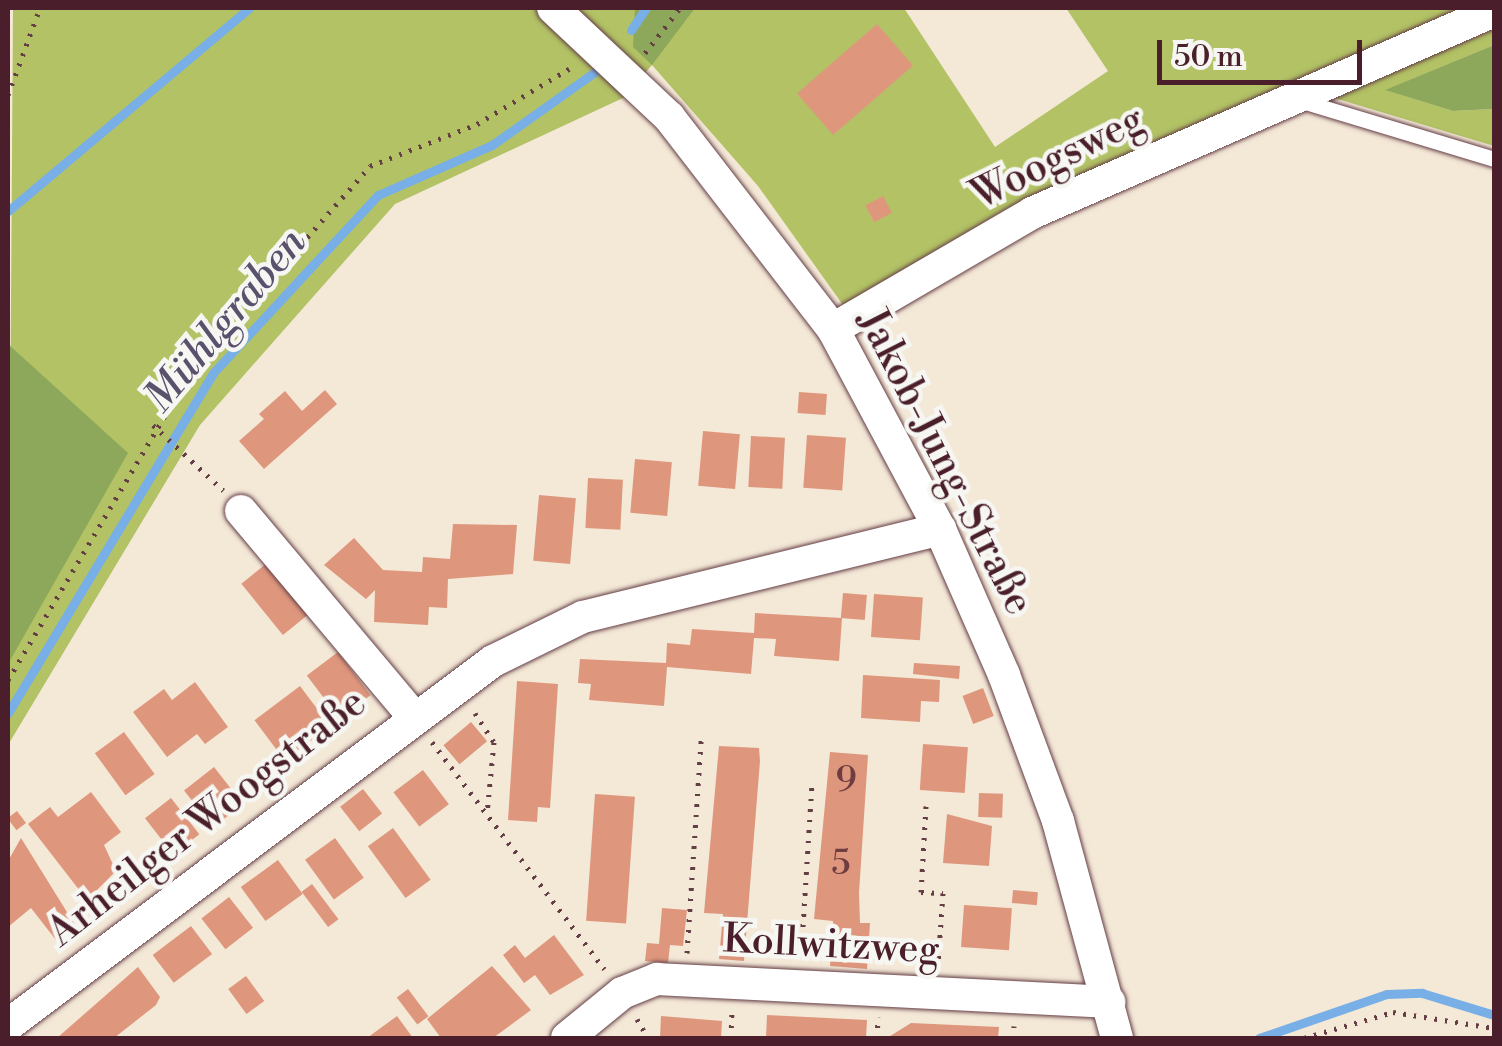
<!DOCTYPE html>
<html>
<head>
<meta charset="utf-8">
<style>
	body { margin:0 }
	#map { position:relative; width:1502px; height:1046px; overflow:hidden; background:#f4e8d7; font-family:"Libre Bodoni",serif }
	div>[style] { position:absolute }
	.green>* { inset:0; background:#b2c265 }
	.forest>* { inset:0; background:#8da85a }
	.stream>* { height:9px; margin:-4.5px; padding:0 4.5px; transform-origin:4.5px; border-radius:4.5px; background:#79afe7 }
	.building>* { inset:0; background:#de977d; transform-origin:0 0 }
	.path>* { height:5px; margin-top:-2.5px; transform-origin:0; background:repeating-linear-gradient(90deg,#643d45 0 2.5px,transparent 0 10.5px) }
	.roads { filter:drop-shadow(0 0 2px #643d45) drop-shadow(0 0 2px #643d45) }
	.service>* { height:15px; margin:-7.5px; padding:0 7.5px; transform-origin:7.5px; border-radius:7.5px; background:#fff }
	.minor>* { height:32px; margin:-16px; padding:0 16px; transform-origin:16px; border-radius:16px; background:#fff }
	span { translate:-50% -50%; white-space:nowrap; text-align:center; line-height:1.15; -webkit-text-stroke:9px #f6f6f2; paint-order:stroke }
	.number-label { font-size:35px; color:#6f3d40 }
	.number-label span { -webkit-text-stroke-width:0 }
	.street-label { font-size:40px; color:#4a1f2b }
	.water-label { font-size:42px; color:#5a516d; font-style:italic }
	.frame { position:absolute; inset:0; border:10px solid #4a1f2b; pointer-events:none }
	.scale { position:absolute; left:1157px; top:40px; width:205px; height:45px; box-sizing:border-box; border:5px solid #4a1f2b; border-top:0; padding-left:12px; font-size:30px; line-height:35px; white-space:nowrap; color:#4a1f2b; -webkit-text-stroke:8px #f6f6f2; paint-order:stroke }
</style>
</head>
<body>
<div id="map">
	<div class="green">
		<div style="clip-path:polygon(13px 8px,904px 8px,995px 147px,1108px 71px,1066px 8px,1465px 8px,1008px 208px,843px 305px,758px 186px,652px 65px,623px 98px,395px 204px,200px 425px,8px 745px)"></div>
		<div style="clip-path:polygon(1494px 29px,1494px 45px,1386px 90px,1453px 111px,1494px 109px,1494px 146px,1331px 97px)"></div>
	</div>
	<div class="forest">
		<div style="clip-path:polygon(635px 8px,695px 8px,652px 65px,633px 47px)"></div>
		<div style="clip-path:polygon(1494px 45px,1494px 109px,1453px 111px,1385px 90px)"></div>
		<div style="clip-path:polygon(8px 344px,128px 453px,8px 664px)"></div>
	</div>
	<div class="stream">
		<div style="left:631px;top:30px;width:27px;rotate:-56deg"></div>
		<div style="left:8px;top:211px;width:315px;rotate:-40.1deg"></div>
		<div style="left:8px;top:713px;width:397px;rotate:-58.9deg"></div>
		<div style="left:213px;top:373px;width:243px;rotate:-47.2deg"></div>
		<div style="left:378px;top:195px;width:124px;rotate:-23.7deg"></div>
		<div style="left:492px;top:145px;width:128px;rotate:-35.4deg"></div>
		<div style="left:1259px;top:1038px;width:135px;rotate:-19deg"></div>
		<div style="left:1387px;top:994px;width:35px;rotate:-2deg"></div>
		<div style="left:1422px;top:993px;width:75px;rotate:17deg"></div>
	</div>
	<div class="building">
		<div style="left:877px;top:24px;width:55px;height:106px;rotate:49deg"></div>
		<div style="left:883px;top:196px;width:19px;height:20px;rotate:62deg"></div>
		<div style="clip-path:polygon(325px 390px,337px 404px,264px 469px,239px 441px,264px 419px,259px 414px,285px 391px,302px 411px)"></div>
		<div style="left:799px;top:392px;width:28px;height:21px;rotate:4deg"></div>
		<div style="left:703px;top:431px;width:37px;height:55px;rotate:5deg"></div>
		<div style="left:807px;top:435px;width:39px;height:53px;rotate:4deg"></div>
		<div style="left:751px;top:436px;width:34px;height:51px;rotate:3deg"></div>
		<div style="left:635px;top:459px;width:37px;height:54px;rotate:5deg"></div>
		<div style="left:588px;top:478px;width:35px;height:50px;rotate:3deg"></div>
		<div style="left:539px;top:495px;width:37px;height:66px;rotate:5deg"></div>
		<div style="clip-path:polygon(453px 524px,517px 525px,513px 574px,448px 579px,447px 608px,429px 607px,428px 625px,374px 622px,375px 590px,366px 599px,324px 565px,354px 538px,383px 570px,422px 572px,423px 557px,450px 559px)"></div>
		<div style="left:267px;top:563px;width:66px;height:33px;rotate:51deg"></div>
		<div style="left:843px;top:593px;width:24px;height:25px;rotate:5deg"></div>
		<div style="left:874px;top:594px;width:49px;height:43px;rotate:4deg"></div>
		<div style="clip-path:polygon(755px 613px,842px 618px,839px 661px,774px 656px,776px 639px,754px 638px,751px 674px,667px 667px,664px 706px,589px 700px,591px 684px,578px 683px,580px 659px,666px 663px,667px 643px,690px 645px,692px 629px,754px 633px)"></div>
		<div style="left:338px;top:652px;width:54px;height:39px;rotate:53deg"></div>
		<div style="clip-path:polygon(914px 663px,960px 666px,959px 679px,913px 674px)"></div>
		<div style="clip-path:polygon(863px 675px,940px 680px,939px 702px,921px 701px,920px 722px,861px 718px)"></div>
		<div style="clip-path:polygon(517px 681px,558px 684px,550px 808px,538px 807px,537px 822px,508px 820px)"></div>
		<div style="clip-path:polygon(195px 682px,228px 727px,205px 744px,197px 734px,167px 757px,133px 712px,164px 689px,172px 700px)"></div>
		<div style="left:300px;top:686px;width:50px;height:57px;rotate:53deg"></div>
		<div style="left:983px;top:688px;width:30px;height:22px;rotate:69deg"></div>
		<div style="left:471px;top:722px;width:25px;height:36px;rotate:50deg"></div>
		<div style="left:124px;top:732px;width:52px;height:36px;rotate:54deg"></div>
		<div style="left:923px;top:744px;width:45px;height:46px;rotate:4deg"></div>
		<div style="clip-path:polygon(719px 746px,759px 748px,760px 761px,744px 961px,719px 959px,723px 914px,704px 913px)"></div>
		<div style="clip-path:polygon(830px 752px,868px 755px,859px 893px,860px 923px,870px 923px,867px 969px,830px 966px,833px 921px,814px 919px)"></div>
		<div style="left:214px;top:767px;width:47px;height:38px;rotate:52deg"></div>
		<div style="left:423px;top:770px;width:43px;height:37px;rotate:53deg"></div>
		<div style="left:363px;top:789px;width:31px;height:29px;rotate:52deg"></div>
		<div style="clip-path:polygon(91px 792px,121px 832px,104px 845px,116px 871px,87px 900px,28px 824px,50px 807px,58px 817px)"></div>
		<div style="left:979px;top:793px;width:24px;height:24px;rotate:2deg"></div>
		<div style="left:595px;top:794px;width:40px;height:127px;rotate:4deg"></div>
		<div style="left:171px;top:798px;width:46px;height:33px;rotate:52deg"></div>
		<div style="left:17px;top:811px;width:15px;height:12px;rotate:53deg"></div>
		<div style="clip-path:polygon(947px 814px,992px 826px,989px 866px,943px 863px)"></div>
		<div style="left:393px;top:828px;width:64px;height:31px;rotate:54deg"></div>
		<div style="clip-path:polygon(21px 838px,75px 925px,56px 940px,31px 908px,8px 927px,8px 861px)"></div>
		<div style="left:335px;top:838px;width:49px;height:37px;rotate:54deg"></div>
		<div style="left:278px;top:860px;width:42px;height:46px;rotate:54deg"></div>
		<div style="left:312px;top:884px;width:44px;height:13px;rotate:53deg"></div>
		<div style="left:1013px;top:890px;width:25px;height:13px;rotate:5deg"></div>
		<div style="left:229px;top:897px;width:39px;height:35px;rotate:52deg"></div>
		<div style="left:964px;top:905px;width:48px;height:42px;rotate:4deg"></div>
		<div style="clip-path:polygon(662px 908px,687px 910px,683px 946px,670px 945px,668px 963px,645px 961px,647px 943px,659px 944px)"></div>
		<div style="left:191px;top:926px;width:35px;height:48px;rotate:53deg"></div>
		<div style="clip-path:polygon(554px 935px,584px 975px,550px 995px,535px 975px,524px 983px,503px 955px,515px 945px,525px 958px)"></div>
		<div style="clip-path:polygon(492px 966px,531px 1010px,493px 1038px,441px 1038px,427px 1019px)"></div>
		<div style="clip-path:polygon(138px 967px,160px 997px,156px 1005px,114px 1038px,57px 1038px)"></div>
		<div style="left:246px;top:976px;width:31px;height:22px;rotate:54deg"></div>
		<div style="left:408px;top:989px;width:34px;height:14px;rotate:53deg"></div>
		<div style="clip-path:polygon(767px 1015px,867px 1020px,866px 1038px,766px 1038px)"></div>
		<div style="clip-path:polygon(397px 1016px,413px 1038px,353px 1038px,367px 1038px)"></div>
		<div style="clip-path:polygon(661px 1016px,722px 1021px,721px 1038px,660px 1038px)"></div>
		<div style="clip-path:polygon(911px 1023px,999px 1027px,998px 1038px,887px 1038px)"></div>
	</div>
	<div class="path">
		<div style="left:645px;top:53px;width:57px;rotate:-52.1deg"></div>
		<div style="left:8px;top:95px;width:93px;rotate:-69.8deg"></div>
		<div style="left:153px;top:425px;width:96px;rotate:42.9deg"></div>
		<div style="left:8px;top:680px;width:369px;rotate:-59.3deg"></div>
		<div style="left:196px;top:363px;width:263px;rotate:-48.5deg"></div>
		<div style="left:370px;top:166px;width:115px;rotate:-21.4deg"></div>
		<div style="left:477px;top:124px;width:114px;rotate:-31deg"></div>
		<div style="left:475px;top:713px;width:35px;rotate:57deg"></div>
		<div style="left:494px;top:742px;width:72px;rotate:95.6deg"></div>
		<div style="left:432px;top:742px;width:285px;rotate:52.8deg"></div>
		<div style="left:926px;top:806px;width:86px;rotate:93.3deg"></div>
		<div style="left:921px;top:892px;width:22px;rotate:3deg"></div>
		<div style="left:943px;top:893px;width:72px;rotate:94deg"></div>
		<div style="left:687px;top:953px;width:213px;rotate:-86.2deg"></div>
		<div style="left:801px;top:958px;width:173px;rotate:-86.4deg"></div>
		<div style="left:637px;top:1019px;width:22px;rotate:60deg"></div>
		<div style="left:731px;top:1038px;width:26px;rotate:-88deg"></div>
		<div style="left:877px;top:1038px;width:21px;rotate:-87deg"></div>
		<div style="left:1013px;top:1038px;width:12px;rotate:-85deg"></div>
		<div style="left:1304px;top:1038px;width:93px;rotate:-16.3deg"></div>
		<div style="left:1393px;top:1012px;width:102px;rotate:9deg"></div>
	</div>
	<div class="roads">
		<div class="service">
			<div style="left:1302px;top:101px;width:201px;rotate:16.8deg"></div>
		</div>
		<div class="minor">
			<div style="left:553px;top:8px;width:159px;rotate:43.2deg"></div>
			<div style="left:669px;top:117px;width:268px;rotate:52.3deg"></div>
			<div style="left:833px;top:329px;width:227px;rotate:61.9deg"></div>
			<div style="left:940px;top:529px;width:159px;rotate:66.3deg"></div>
			<div style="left:1004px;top:675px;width:156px;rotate:69.7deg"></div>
			<div style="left:1058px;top:821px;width:225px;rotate:74.8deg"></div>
			<div style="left:833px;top:329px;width:230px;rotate:-30.2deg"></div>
			<div style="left:1032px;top:213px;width:504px;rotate:-23.62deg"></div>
			<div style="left:241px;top:511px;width:266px;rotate:50deg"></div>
			<div style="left:8px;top:1025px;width:606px;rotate:-36.89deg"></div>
			<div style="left:493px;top:661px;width:100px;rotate:-26.1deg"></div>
			<div style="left:583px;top:617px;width:368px;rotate:-13.8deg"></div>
			<div style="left:567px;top:1038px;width:71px;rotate:-39.3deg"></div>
			<div style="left:622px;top:993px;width:38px;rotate:-22deg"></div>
			<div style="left:657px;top:979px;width:453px;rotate:2.9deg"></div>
		</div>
	</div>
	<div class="number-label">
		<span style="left:846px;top:781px">9</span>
		<span style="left:841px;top:864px">5</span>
	</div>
	<div class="street-label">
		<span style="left:1058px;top:158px;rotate:-26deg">Woogsweg</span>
		<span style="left:945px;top:462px;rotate:63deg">Jakob-Jung-Straße</span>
		<span style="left:207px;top:818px;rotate:-38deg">Arheilger Woogstraße</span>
		<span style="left:831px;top:945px;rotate:3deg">Kollwitzweg</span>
	</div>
	<div class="water-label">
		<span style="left:226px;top:321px;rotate:-50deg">Mühlgraben</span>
	</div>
	<div class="frame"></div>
	<div class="scale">50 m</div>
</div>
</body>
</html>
